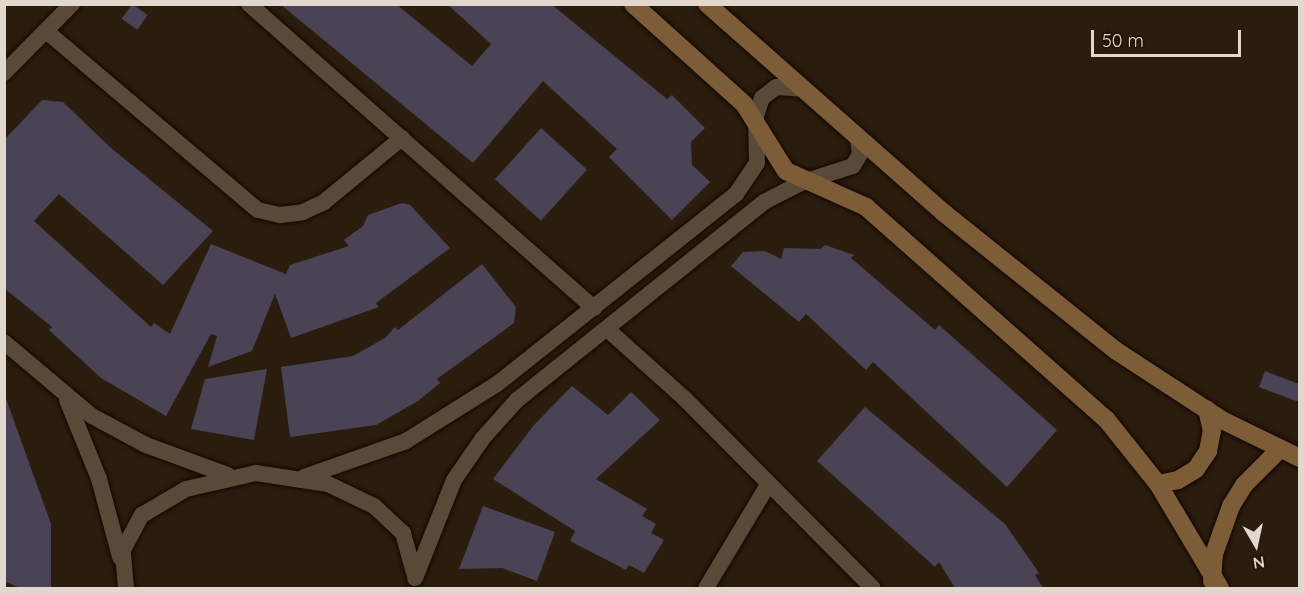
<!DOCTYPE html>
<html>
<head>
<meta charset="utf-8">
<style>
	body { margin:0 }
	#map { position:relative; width:1304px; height:593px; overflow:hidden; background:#2b1d0e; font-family:Quicksand,sans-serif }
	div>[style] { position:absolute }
	.building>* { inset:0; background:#4a4255; transform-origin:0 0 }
	.roads { filter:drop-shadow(0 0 2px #130700) drop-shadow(0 0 2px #130700) }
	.street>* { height:16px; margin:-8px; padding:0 8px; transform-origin:8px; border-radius:8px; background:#594938 }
	.secondary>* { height:18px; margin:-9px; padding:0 9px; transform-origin:9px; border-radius:9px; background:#7d5d38 }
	span { translate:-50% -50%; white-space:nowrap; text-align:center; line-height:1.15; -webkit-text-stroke:6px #211405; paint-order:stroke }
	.frame { position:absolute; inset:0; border:6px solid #e1d7cd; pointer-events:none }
	.north { position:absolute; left:1226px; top:515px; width:60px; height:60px; -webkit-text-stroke:4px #211405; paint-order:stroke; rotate:171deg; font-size:16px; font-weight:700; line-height:24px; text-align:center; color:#e1d7cd }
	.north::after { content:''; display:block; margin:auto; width:21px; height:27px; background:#e1d7cd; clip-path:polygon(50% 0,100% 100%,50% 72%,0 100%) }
	.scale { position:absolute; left:1091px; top:30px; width:150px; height:27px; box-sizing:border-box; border:3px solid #e1d7cd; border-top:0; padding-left:8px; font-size:18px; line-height:21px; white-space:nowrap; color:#e1d7cd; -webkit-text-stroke:4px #211405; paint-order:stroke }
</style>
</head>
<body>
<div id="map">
	<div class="building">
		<div style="left:132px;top:4px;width:19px;height:18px;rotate:35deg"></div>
		<div style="clip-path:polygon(280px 4px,396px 4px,472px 66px,491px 44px,447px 4px,551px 4px,667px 99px,672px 95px,705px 128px,691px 142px,692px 165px,710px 182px,672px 220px,609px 157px,617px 149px,543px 81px,473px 163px)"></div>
		<div style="clip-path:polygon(42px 100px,63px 102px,111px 148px,213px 231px,163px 285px,59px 194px,34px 221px,151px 327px,154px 323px,170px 334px,211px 244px,286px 274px,290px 265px,349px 246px,344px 240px,363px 226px,368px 215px,402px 203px,410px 205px,450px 248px,376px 303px,379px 307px,291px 338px,275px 294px,252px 351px,208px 367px,217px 336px,211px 334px,166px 416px,101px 378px,49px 330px,52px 327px,4px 288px,4px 140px)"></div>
		<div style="left:541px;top:128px;width:62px;height:69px;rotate:42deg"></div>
		<div style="clip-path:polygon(825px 245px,854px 255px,851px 258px,935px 330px,939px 325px,1057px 430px,1007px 487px,873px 362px,866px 370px,806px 314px,799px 322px,731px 266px,743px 252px,765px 251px,781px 259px,784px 248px,820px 249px)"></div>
		<div style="clip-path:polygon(482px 264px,516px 307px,514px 323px,437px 379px,440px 383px,418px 401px,376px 425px,290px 437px,281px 367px,353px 356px,385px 338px,395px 327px,398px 330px)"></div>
		<div style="clip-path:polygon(267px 369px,254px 440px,191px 429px,205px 379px)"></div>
		<div style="clip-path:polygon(1265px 371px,1299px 384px,1299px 402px,1259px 387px)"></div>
		<div style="clip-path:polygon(572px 386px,608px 415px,631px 392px,660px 420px,596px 479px,647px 509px,642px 516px,656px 524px,651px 533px,664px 540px,644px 573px,629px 565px,626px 570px,570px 541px,575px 531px,493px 479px,534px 425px)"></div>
		<div style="clip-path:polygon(4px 393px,51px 524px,51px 588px,20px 588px,4px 581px)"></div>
		<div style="clip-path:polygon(865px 407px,1005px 524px,1039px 573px,1035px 575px,1043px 588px,955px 588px,939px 562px,935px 567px,817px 461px)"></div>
		<div style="clip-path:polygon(483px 506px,555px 532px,537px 581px,502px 568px,459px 569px)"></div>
	</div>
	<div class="roads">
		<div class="street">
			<div style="left:249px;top:4px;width:460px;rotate:41.4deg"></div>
			<div style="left:46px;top:31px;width:277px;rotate:40.2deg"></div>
			<div style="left:258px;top:210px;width:23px;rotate:13deg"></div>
			<div style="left:280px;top:215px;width:23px;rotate:-7deg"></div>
			<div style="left:303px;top:212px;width:23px;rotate:-25deg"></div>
			<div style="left:324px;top:202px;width:101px;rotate:-39.4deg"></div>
			<div style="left:4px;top:73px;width:97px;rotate:-45.4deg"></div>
			<div style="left:607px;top:329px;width:103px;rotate:41.9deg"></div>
			<div style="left:684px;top:398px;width:268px;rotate:45.2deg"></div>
			<div style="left:4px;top:342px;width:115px;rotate:40.1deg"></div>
			<div style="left:92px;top:416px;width:61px;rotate:28.2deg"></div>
			<div style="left:146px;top:445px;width:87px;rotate:20.1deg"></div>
			<div style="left:67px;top:400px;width:85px;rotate:67.9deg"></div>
			<div style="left:99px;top:479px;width:81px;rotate:74.9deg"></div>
			<div style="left:304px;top:477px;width:108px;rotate:-19.4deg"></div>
			<div style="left:406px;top:441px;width:107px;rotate:-32.1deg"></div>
			<div style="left:497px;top:384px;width:305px;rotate:-38.5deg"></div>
			<div style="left:736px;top:194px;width:37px;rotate:-56deg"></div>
			<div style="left:757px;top:163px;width:47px;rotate:-91.2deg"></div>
			<div style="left:756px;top:116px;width:19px;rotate:-72deg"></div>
			<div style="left:762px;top:98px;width:18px;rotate:-38deg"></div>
			<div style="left:776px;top:87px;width:27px;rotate:4deg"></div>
			<div style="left:415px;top:578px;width:105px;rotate:-68.3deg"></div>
			<div style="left:454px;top:480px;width:51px;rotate:-55.4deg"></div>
			<div style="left:483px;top:438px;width:51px;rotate:-48.2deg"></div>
			<div style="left:517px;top:400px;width:317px;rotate:-38.7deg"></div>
			<div style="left:764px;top:202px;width:44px;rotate:-27.1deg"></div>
			<div style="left:803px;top:182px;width:52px;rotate:-17.7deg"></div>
			<div style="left:853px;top:166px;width:14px;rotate:-60deg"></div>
			<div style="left:860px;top:154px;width:14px;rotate:-98deg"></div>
			<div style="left:126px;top:588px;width:38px;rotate:-95deg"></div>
			<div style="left:123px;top:550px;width:40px;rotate:-62deg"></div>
			<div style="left:142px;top:515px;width:51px;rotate:-30.6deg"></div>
			<div style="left:186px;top:489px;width:72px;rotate:-12.9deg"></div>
			<div style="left:256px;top:473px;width:73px;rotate:8.7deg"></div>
			<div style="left:328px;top:484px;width:51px;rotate:25.6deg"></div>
			<div style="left:374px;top:506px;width:40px;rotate:43deg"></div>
			<div style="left:403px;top:533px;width:41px;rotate:74.6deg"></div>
			<div style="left:706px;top:588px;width:120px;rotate:-59deg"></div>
		</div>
		<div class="secondary">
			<div style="left:633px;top:4px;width:149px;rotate:42deg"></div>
			<div style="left:744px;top:104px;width:79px;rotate:57.9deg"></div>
			<div style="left:786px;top:171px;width:88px;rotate:24.2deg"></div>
			<div style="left:866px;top:207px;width:320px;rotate:41.5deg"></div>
			<div style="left:1106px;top:419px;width:83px;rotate:51.3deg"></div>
			<div style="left:1158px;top:484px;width:121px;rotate:59.2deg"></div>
			<div style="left:707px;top:4px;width:316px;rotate:41.4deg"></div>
			<div style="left:944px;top:213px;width:219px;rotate:38.7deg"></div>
			<div style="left:1115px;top:350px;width:128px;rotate:33.2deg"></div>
			<div style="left:1222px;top:420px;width:87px;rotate:26deg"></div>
			<div style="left:1158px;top:484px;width:20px;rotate:-11deg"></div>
			<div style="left:1178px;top:480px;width:21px;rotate:-31deg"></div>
			<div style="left:1196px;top:469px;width:22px;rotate:-56deg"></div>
			<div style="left:1208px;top:451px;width:20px;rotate:-79deg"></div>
			<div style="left:1212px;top:431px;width:22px;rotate:-103deg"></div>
			<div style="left:1212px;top:581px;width:27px;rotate:-86deg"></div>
			<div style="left:1214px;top:554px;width:51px;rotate:-70.5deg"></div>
			<div style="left:1231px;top:506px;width:25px;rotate:-58deg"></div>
			<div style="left:1244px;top:485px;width:51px;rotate:-45deg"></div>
		</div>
	</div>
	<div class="frame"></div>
	<div class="north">N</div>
	<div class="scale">50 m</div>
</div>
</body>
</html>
